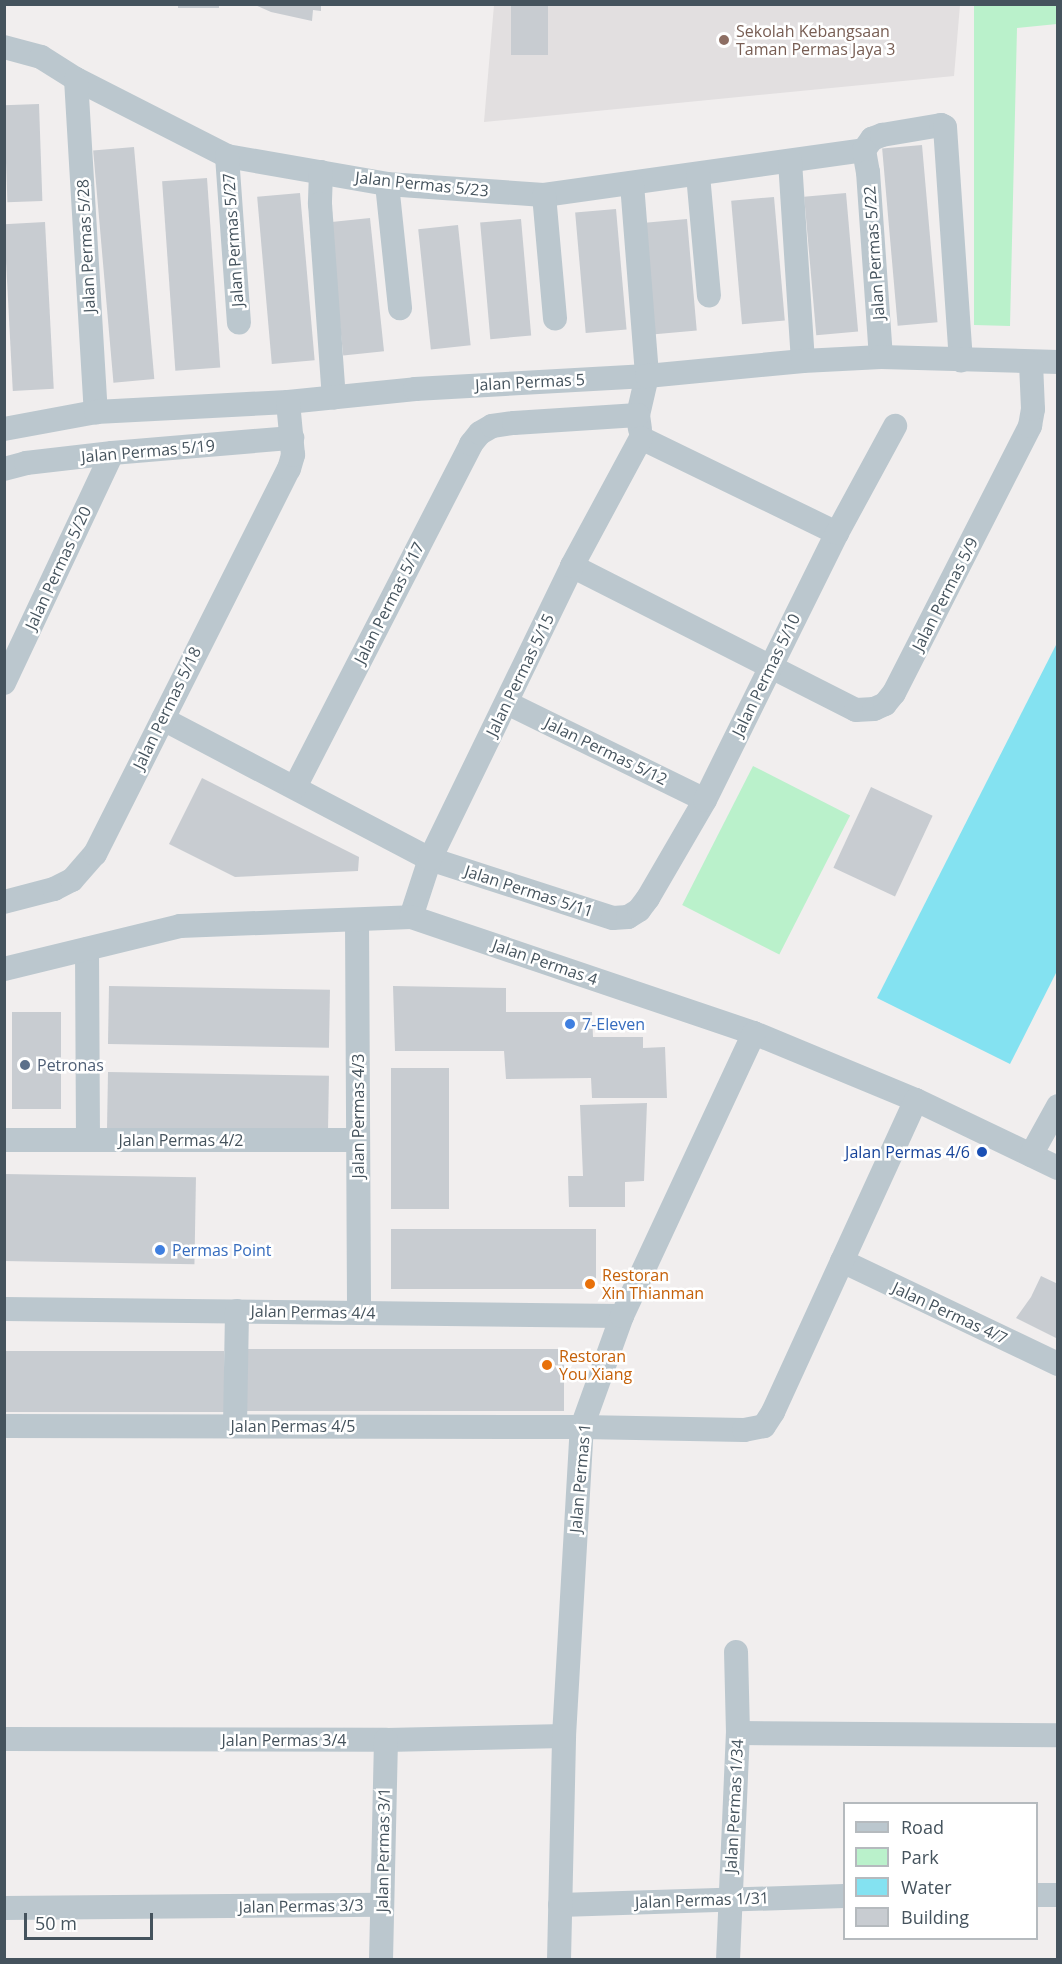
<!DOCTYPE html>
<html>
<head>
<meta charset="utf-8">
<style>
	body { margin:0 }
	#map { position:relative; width:1062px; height:1964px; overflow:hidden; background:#f1eeee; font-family:"Open Sans",sans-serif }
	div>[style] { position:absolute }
	.education>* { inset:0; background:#e2dfe0 }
	.green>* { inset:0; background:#baf1cb; transform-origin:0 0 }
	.water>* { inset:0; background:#84e2f1 }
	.building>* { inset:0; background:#c8ccd1; transform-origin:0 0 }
	.minor>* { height:24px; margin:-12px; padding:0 12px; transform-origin:12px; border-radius:12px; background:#bbc7ce }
	.dots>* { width:16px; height:16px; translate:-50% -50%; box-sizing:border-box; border:3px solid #fff; border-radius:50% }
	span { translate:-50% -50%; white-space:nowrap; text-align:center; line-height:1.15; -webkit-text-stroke:5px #fff; paint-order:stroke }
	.education-label { font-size:16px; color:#785e54 }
	.left { translate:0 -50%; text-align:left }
	.street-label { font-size:16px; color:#45535d }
	.shop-label { font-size:16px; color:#366cbe }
	.service-label { font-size:16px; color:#4e5e75 }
	.transit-label { font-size:16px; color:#164399 }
	.right { translate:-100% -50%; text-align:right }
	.food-label { font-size:16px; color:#c56008 }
	.frame { position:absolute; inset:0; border:6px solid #45535d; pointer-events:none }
	.legend { position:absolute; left:843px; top:1802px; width:195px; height:138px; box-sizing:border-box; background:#fff; border:2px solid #b5babe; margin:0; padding:8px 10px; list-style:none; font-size:18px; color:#45535d }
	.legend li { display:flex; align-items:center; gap:12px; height:30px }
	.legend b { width:30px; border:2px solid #b5babe }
	.scale { position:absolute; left:24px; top:1913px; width:129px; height:27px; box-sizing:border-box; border:3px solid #45535d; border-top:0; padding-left:8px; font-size:18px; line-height:21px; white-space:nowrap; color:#45535d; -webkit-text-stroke:4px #fff; paint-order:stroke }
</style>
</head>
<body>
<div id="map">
	<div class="education">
		<div style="clip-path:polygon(494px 5px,960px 5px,954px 76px,484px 122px)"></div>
	</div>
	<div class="green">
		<div style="clip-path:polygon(974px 5px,1057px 5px,1057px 24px,1017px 28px,1010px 326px,974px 325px)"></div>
		<div style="left:753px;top:766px;width:109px;height:156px;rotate:27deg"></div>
	</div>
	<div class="water">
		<div style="clip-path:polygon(1057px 643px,1057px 971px,1010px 1064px,877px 998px)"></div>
	</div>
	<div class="building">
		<div style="left:178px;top:4px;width:41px;height:4px"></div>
		<div style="clip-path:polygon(253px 4px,321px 4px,321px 11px,313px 10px,312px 21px,271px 12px)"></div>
		<div style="left:511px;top:4px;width:37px;height:51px"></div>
		<div style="left:39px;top:104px;width:97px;height:35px;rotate:88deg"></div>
		<div style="left:922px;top:145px;width:178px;height:40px;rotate:85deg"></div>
		<div style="left:134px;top:147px;width:233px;height:41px;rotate:85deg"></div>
		<div style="left:207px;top:178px;width:190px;height:45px;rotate:86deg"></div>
		<div style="left:300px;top:193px;width:168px;height:43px;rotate:85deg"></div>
		<div style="left:846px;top:193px;width:139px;height:42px;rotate:85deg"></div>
		<div style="left:774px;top:197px;width:124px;height:43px;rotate:85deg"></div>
		<div style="left:616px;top:209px;width:121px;height:41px;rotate:85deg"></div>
		<div style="left:370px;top:218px;width:134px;height:41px;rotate:84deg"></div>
		<div style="left:521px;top:219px;width:117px;height:41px;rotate:85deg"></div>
		<div style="left:687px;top:219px;width:112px;height:42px;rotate:85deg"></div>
		<div style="left:45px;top:222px;width:167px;height:41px;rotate:87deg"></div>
		<div style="left:458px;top:225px;width:121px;height:40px;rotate:84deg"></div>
		<div style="clip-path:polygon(202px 778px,359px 857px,358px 871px,235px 877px,169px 844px)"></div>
		<div style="left:871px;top:787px;width:68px;height:89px;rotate:25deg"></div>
		<div style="left:109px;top:986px;width:221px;height:58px;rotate:1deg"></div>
		<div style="clip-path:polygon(393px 986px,506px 988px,506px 1012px,592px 1012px,593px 1037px,643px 1037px,643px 1048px,665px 1047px,667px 1098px,592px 1098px,591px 1078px,506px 1079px,504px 1051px,395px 1051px)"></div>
		<div style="left:12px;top:1012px;width:49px;height:97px"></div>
		<div style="left:391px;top:1068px;width:58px;height:141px"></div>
		<div style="left:108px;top:1072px;width:221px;height:57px;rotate:1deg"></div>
		<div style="clip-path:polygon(647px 1103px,644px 1181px,625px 1182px,625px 1207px,569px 1207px,568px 1176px,583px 1176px,580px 1105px)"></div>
		<div style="left:4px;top:1174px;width:192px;height:87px;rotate:1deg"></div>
		<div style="left:391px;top:1229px;width:205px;height:60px"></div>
		<div style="clip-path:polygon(1041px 1276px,1058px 1284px,1058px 1339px,1016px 1318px,1031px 1297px)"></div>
		<div style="left:245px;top:1349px;width:319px;height:62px"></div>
		<div style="left:224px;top:1351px;width:61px;height:220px;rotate:90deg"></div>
	</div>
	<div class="minor">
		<div style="left:4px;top:47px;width:38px;rotate:15deg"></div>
		<div style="left:41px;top:57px;width:41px;rotate:32.2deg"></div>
		<div style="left:76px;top:79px;width:169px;rotate:27deg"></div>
		<div style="left:227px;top:156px;width:162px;rotate:9.9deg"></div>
		<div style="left:387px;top:184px;width:157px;rotate:4deg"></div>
		<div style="left:544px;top:195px;width:323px;rotate:-8deg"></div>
		<div style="left:76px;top:79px;width:334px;rotate:86.6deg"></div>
		<div style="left:864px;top:150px;width:14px;rotate:-54deg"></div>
		<div style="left:872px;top:139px;width:11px;rotate:-22deg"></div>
		<div style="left:882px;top:135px;width:60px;rotate:-9.6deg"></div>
		<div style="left:941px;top:125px;width:4px;rotate:27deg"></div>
		<div style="left:945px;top:127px;width:234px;rotate:86.1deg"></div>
		<div style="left:864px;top:150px;width:22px;rotate:80deg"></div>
		<div style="left:868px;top:172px;width:185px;rotate:86deg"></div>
		<div style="left:227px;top:156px;width:167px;rotate:85.9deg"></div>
		<div style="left:790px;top:161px;width:200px;rotate:86.3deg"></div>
		<div style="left:321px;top:172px;width:32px;rotate:92deg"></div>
		<div style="left:320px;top:204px;width:194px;rotate:85.9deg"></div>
		<div style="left:698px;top:175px;width:121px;rotate:84.8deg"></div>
		<div style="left:387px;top:184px;width:125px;rotate:84deg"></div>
		<div style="left:632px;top:184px;width:193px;rotate:85.5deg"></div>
		<div style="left:647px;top:376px;width:40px;rotate:103deg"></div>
		<div style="left:638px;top:415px;width:14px;rotate:82deg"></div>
		<div style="left:544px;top:195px;width:124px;rotate:84.9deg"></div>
		<div style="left:4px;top:429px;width:94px;rotate:-10.5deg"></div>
		<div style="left:96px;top:412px;width:192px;rotate:-3deg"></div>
		<div style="left:288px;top:402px;width:128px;rotate:-5.8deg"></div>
		<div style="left:415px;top:389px;width:232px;rotate:-3.2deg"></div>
		<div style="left:647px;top:376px;width:157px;rotate:-5.5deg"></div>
		<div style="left:803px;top:361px;width:78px;rotate:-2.9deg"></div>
		<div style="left:881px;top:357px;width:177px;rotate:1.6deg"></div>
		<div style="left:641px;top:438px;width:218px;rotate:25.9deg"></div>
		<div style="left:4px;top:469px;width:23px;rotate:-15deg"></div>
		<div style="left:26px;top:463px;width:87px;rotate:-6.6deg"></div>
		<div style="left:112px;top:453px;width:181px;rotate:-4.8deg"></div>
		<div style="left:572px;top:566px;width:318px;rotate:26.9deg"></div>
		<div style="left:856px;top:710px;width:18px;rotate:-3deg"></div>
		<div style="left:874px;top:709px;width:12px;rotate:-24deg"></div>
		<div style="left:885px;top:704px;width:14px;rotate:-51deg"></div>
		<div style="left:894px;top:693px;width:300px;rotate:-63deg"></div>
		<div style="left:1030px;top:426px;width:17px;rotate:-80deg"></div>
		<div style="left:1033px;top:409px;width:46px;rotate:-92.5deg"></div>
		<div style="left:4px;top:683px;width:254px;rotate:-64.8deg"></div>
		<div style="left:507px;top:703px;width:220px;rotate:26.1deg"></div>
		<div style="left:163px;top:719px;width:301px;rotate:27.7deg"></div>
		<div style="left:430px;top:859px;width:192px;rotate:17.9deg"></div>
		<div style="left:613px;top:918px;width:15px;rotate:-4deg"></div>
		<div style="left:628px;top:917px;width:13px;rotate:-32deg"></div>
		<div style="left:639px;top:910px;width:15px;rotate:-53deg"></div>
		<div style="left:648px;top:898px;width:113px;rotate:-59.8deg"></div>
		<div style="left:705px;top:800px;width:298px;rotate:-63.7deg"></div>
		<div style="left:837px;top:533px;width:122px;rotate:-61.5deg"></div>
		<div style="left:295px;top:787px;width:386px;rotate:-62.8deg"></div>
		<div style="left:471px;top:444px;width:14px;rotate:-51deg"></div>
		<div style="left:480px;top:433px;width:14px;rotate:-30deg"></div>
		<div style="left:492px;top:426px;width:22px;rotate:-8deg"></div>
		<div style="left:514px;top:423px;width:124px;rotate:-3.7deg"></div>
		<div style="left:4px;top:902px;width:52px;rotate:-14.6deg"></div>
		<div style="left:54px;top:889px;width:20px;rotate:-27deg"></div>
		<div style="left:72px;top:880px;width:35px;rotate:-49deg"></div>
		<div style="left:95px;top:854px;width:431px;rotate:-63.3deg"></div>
		<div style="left:289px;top:469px;width:15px;rotate:-74deg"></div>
		<div style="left:293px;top:455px;width:53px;rotate:-95.4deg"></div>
		<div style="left:411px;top:917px;width:61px;rotate:-71.9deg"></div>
		<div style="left:430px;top:859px;width:326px;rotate:-64.1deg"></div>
		<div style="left:572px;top:566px;width:145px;rotate:-61.7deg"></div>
		<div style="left:357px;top:920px;width:393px;rotate:89.7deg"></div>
		<div style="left:87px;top:949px;width:191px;rotate:89.7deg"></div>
		<div style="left:4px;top:969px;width:181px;rotate:-13.7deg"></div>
		<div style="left:180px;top:926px;width:231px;rotate:-2.2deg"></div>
		<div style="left:411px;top:917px;width:362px;rotate:18.7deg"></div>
		<div style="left:754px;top:1033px;width:175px;rotate:22.5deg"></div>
		<div style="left:916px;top:1100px;width:157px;rotate:25.6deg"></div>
		<div style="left:4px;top:1140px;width:354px"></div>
		<div style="left:1031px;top:1155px;width:56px;rotate:-61.1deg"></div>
		<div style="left:842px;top:1261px;width:239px;rotate:25.5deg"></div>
		<div style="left:4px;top:1309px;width:618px;rotate:0.65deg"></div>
		<div style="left:4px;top:1426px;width:578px;rotate:0.1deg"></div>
		<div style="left:582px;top:1427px;width:162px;rotate:1.1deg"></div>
		<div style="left:744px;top:1430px;width:20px;rotate:-11deg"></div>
		<div style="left:764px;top:1426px;width:17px;rotate:-57deg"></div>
		<div style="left:773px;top:1412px;width:343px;rotate:-65.4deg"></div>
		<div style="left:235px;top:1426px;width:115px;rotate:-89deg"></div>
		<div style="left:738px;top:1733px;width:320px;rotate:0.4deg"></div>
		<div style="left:4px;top:1739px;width:382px;rotate:0.1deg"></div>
		<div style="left:386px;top:1740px;width:178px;rotate:-1.3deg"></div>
		<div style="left:1036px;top:1895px;width:22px"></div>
		<div style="left:560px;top:1905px;width:284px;rotate:-1.8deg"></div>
		<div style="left:4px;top:1908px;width:378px;rotate:-0.5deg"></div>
		<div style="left:381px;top:1960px;width:220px;rotate:-88.7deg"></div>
		<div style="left:559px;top:1960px;width:224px;rotate:-88.7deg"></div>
		<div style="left:564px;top:1736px;width:310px;rotate:-86.7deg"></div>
		<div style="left:582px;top:1427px;width:118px;rotate:-70.2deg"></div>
		<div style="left:622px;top:1316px;width:312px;rotate:-65deg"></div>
		<div style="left:728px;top:1960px;width:227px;rotate:-87.5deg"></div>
		<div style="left:738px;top:1733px;width:81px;rotate:-91.4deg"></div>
	</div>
	<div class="dots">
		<div style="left:724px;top:40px;background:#8d6e63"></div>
		<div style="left:570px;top:1024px;background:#3f7fe0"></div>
		<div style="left:25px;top:1065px;background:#5c6f8a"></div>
		<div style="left:982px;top:1152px;background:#1a4fb4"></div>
		<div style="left:160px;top:1250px;background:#3f7fe0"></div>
		<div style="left:590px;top:1284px;background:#e8710a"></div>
		<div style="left:547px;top:1365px;background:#e8710a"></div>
	</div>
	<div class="education-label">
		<span class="left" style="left:736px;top:40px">Sekolah Kebangsaan<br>Taman Permas Jaya 3</span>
	</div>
	<div class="street-label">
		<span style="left:422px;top:184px;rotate:6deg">Jalan Permas 5/23</span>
		<span style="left:233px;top:240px;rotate:-94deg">Jalan Permas 5/27</span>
		<span style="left:86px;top:246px;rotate:-93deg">Jalan Permas 5/28</span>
		<span style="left:874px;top:253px;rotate:-94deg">Jalan Permas 5/22</span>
		<span style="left:530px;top:382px;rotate:-3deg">Jalan Permas 5</span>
		<span style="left:148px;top:451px;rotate:-5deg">Jalan Permas 5/19</span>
		<span style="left:58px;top:568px;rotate:-65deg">Jalan Permas 5/20</span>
		<span style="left:945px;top:594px;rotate:-63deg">Jalan Permas 5/9</span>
		<span style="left:389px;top:603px;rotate:-63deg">Jalan Permas 5/17</span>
		<span style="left:520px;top:675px;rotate:-64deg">Jalan Permas 5/15</span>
		<span style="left:766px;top:675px;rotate:-64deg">Jalan Permas 5/10</span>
		<span style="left:167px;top:708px;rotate:-64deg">Jalan Permas 5/18</span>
		<span style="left:606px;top:751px;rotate:26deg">Jalan Permas 5/12</span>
		<span style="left:529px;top:891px;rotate:18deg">Jalan Permas 5/11</span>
		<span style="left:545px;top:962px;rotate:19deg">Jalan Permas 4</span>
		<span style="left:358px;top:1116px;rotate:-90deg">Jalan Permas 4/3</span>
		<span style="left:181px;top:1140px">Jalan Permas 4/2</span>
		<span style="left:313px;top:1312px;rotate:1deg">Jalan Permas 4/4</span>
		<span style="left:950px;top:1313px;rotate:25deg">Jalan Permas 4/7</span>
		<span style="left:293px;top:1426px">Jalan Permas 4/5</span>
		<span style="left:580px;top:1478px;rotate:-85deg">Jalan Permas 1</span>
		<span style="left:284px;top:1740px">Jalan Permas 3/4</span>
		<span style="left:734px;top:1806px;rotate:-87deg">Jalan Permas 1/34</span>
		<span style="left:383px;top:1850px;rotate:-89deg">Jalan Permas 3/1</span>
		<span style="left:702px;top:1900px;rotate:-2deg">Jalan Permas 1/31</span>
		<span style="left:301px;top:1906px;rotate:-1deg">Jalan Permas 3/3</span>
	</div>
	<div class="shop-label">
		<span class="left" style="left:582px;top:1024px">7-Eleven</span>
		<span class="left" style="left:172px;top:1250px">Permas Point</span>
	</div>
	<div class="service-label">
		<span class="left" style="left:37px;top:1065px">Petronas</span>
	</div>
	<div class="transit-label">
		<span class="right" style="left:970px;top:1152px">Jalan Permas 4/6</span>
	</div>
	<div class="food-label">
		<span class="left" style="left:602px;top:1284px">Restoran<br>Xin Thianman</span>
		<span class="left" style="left:559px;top:1365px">Restoran<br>You Xiang</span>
	</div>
	<div class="frame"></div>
	<ul class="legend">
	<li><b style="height:8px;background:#bbc7ce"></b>Road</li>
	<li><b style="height:16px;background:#baf1cb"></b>Park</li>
	<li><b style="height:16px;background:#84e2f1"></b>Water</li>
	<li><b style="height:16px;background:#c8ccd1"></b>Building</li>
	</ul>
	<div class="scale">50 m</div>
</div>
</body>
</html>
